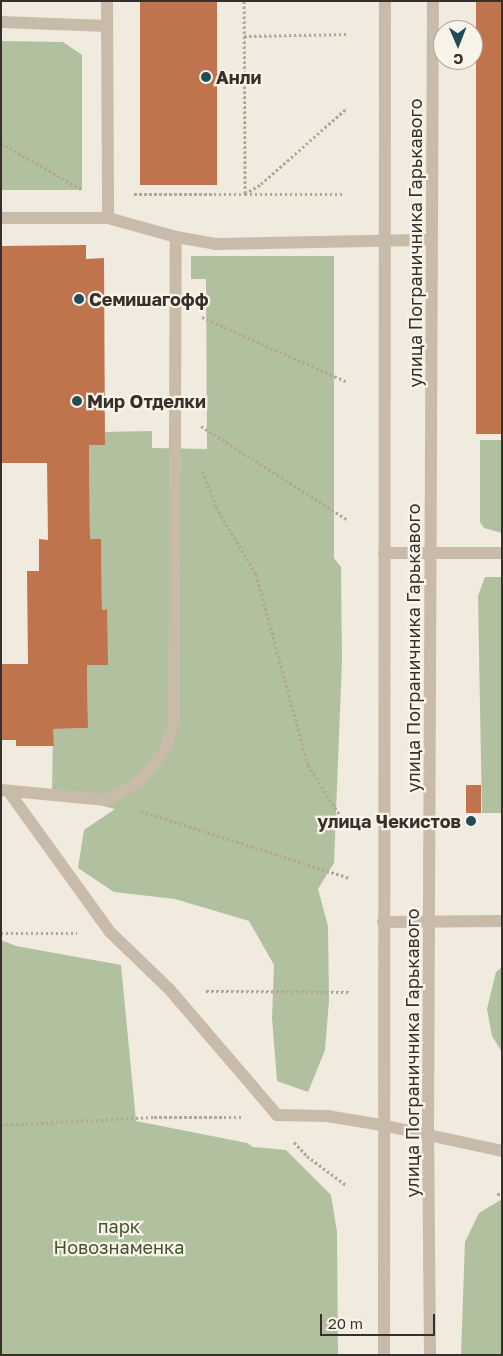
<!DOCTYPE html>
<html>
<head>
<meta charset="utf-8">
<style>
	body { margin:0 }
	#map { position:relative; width:503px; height:1356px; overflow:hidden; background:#f1eade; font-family:"Golos Text",sans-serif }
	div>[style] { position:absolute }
	.green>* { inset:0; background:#b1c09e }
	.building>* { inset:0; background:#c0744d; transform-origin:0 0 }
	.path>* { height:3px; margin-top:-1.5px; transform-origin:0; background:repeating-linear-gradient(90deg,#b5a694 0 2.5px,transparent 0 5px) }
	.service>* { height:12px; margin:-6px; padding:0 6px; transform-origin:6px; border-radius:6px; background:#c9bbaa }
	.minor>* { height:12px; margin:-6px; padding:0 6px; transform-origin:6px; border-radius:6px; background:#c9bbaa }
	.tertiary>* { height:12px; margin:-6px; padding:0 6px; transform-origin:6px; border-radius:6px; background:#c9bbaa }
	.dots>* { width:14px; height:14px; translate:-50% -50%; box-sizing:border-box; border:2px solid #f9f4ea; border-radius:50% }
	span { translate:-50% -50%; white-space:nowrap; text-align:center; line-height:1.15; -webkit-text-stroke:4.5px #f9f4ea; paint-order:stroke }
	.poi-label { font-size:18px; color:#372f29; font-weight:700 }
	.left { translate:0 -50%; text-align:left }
	.right { translate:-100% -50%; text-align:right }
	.street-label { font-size:18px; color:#372f29 }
	.park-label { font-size:18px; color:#42542e }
	.frame { position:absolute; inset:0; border:2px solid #372f29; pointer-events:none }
	.north { position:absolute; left:433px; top:20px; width:50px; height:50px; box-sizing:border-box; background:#f9f4ea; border:1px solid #aba59d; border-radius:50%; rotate:179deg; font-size:14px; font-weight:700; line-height:20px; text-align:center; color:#372f29 }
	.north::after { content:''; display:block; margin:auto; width:18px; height:22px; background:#204d57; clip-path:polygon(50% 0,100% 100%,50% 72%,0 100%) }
	.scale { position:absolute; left:320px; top:1314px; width:115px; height:22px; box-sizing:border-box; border:2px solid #372f29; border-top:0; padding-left:6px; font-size:15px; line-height:18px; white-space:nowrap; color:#372f29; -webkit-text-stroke:4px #f9f4ea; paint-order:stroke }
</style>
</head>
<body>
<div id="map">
	<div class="green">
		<div style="clip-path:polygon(1px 41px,63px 42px,82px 55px,82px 190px,1px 190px)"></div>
		<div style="clip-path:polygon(191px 256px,334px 256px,334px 558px,341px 567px,342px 660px,334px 863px,318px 889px,328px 926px,329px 1000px,325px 1050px,308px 1092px,277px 1081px,272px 1018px,274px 965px,249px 921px,175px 899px,114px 892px,78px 868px,84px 830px,115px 809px,52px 793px,53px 729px,88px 728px,87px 665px,107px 665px,106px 609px,102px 610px,101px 539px,90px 539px,89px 445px,105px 445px,105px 432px,152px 431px,152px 448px,207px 449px,206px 279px,191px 279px)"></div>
		<div style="clip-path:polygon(480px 440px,502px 440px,502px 533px,484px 528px,480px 522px)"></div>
		<div style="clip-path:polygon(485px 577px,502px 577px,502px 813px,482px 813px,478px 596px)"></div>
		<div style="clip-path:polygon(1px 940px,16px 946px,121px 965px,136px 1121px,247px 1143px,253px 1147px,286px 1150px,331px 1195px,337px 1232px,338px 1355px,1px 1355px)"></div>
		<div style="clip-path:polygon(502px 967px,502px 1052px,492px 1036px,487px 1009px,496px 972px)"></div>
		<div style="clip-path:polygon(502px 1199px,502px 1355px,461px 1355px,465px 1242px,479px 1213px)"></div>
	</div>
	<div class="building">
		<div style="left:140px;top:1px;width:77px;height:184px"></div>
		<div style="left:476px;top:1px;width:26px;height:433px"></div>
		<div style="clip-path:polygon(86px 245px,86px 259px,104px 258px,105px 445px,89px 445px,90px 539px,101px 539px,102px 610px,107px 609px,108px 665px,87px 665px,88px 728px,53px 729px,54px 746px,16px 746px,16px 740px,1px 740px,1px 664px,28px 664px,27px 571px,39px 571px,39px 539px,48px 540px,47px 463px,1px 463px,1px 246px)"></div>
		<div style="left:466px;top:785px;width:15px;height:28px"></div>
	</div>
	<div class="path">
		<div style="left:244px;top:1px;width:193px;rotate:89.7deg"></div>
		<div style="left:245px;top:194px;width:100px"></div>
		<div style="left:244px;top:36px;width:105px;rotate:-1.1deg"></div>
		<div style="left:1px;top:143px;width:92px;rotate:29.9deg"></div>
		<div style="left:134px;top:194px;width:111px"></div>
		<div style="left:245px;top:194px;width:19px;rotate:-32deg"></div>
		<div style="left:261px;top:184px;width:115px;rotate:-41.5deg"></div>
		<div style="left:202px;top:317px;width:159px;rotate:24.1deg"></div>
		<div style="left:201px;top:426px;width:174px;rotate:32.6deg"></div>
		<div style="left:203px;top:471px;width:38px;rotate:70deg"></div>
		<div style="left:216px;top:507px;width:78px;rotate:59.2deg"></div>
		<div style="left:256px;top:574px;width:198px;rotate:74.8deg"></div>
		<div style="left:308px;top:765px;width:75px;rotate:57.6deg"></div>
		<div style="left:141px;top:811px;width:219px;rotate:17.8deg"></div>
		<div style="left:1px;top:933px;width:76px"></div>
		<div style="left:206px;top:991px;width:143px;rotate:0.4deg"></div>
		<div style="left:1px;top:1125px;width:153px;rotate:-3deg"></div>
		<div style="left:154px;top:1117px;width:89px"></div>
		<div style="left:294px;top:1142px;width:19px;rotate:47deg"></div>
		<div style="left:307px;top:1156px;width:49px;rotate:36.6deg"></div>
		<div style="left:497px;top:1194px;width:5px"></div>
		<div style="left:501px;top:1355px;width:3px;rotate:-72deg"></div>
	</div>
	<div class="service">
		<div style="left:107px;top:1px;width:217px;rotate:89.7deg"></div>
		<div style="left:1px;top:22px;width:106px;rotate:2.2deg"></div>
		<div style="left:1px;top:218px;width:107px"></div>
		<div style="left:108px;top:218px;width:71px;rotate:15.6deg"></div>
		<div style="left:176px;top:237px;width:40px;rotate:10deg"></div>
		<div style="left:215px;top:244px;width:217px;rotate:-1.1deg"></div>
		<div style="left:384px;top:553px;width:118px"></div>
		<div style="left:1px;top:790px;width:106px;rotate:5.4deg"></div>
		<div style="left:107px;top:800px;width:38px;rotate:-30deg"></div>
		<div style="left:140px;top:781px;width:40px;rotate:-51deg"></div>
		<div style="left:165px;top:750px;width:28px;rotate:-72deg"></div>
		<div style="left:174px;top:723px;width:486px;rotate:-89.8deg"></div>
		<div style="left:9px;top:792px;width:173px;rotate:54.2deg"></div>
		<div style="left:110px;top:932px;width:83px;rotate:44deg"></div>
		<div style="left:170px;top:990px;width:165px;rotate:49.4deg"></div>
		<div style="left:277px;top:1115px;width:50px;rotate:1.1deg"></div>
		<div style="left:327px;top:1116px;width:56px;rotate:9.3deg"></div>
		<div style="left:383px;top:922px;width:119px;rotate:-0.5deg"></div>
	</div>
	<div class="minor">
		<div style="left:382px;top:1125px;width:123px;rotate:12.2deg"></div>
	</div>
	<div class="tertiary">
		<div style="left:384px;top:1355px;width:1354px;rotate:-89.96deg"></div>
		<div style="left:430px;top:1355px;width:220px;rotate:-90.5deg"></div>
		<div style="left:428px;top:1135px;width:1134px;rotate:-89.75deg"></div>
	</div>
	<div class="dots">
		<div style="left:206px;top:77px;background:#204d57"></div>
		<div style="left:79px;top:299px;background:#204d57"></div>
		<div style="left:77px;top:401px;background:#204d57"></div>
		<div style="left:471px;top:821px;background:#204d57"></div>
	</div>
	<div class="poi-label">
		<span class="left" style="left:216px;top:77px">Анли</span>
		<span class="left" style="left:89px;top:299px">Семишагофф</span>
		<span class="left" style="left:87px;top:401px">Мир Отделки</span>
		<span class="right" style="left:461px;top:821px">улица Чекистов</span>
	</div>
	<div class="street-label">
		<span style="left:415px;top:243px;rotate:-90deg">улица Пограничника Гарькавого</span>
		<span style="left:413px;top:648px;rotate:-90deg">улица Пограничника Гарькавого</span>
		<span style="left:412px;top:1053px;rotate:-90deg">улица Пограничника Гарькавого</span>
	</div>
	<div class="park-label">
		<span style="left:119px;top:1237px">парк<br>Новознаменка</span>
	</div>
	<div class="frame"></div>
	<div class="north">С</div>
	<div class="scale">20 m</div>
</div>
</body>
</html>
